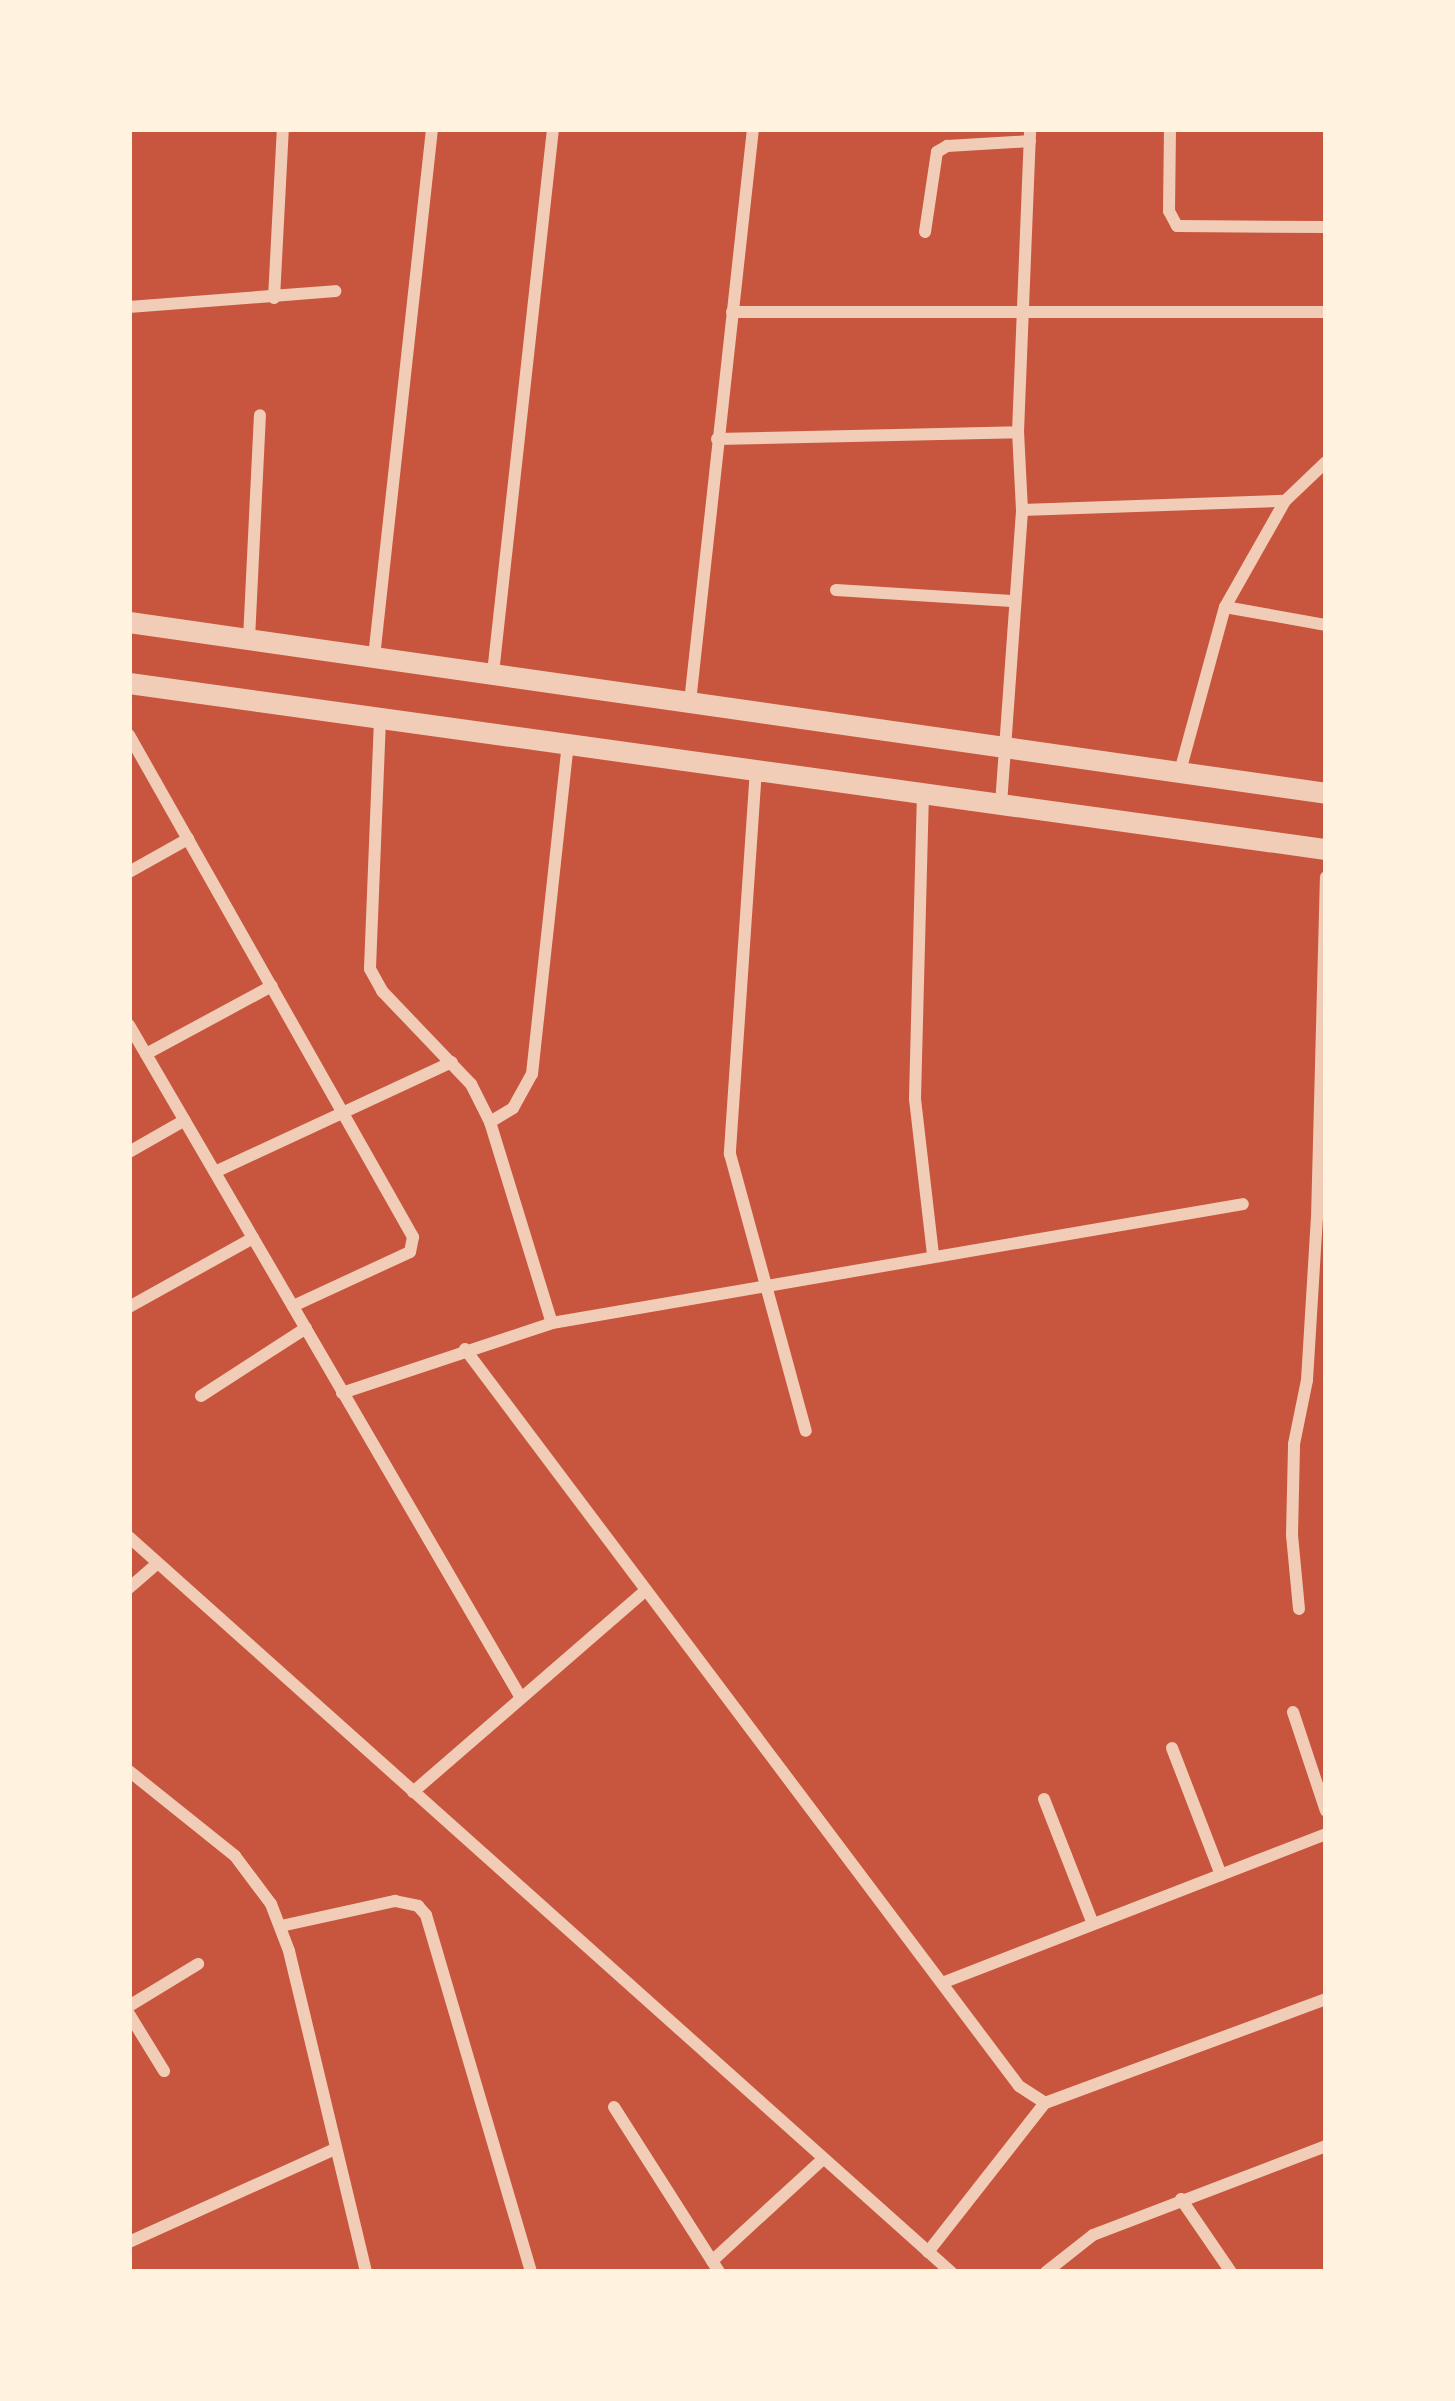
<!DOCTYPE html>
<html>
<head>
<meta charset="utf-8">
<style>
	body { margin:0 }
	#map { position:relative; width:1455px; height:2401px; overflow:hidden; background:#c8553d; font-family:"IBM Plex Serif",serif }
	div>[style] { position:absolute }
	.minor>* { height:12px; margin:-6px; padding:0 6px; transform-origin:6px; border-radius:6px; background:#f1ccb7 }
	.tertiary>* { height:21px; margin:-10.5px; padding:0 10.5px; transform-origin:10.5px; border-radius:10.5px; background:#f1ccb7 }
	span { translate:-50% -50%; white-space:nowrap; text-align:center; line-height:1.15; -webkit-text-stroke:9px #fff3e0; paint-order:stroke }
	.frame { position:absolute; inset:0; border:132px solid #fff3e0; pointer-events:none }
</style>
</head>
<body>
<div id="map">
	<div class="minor">
		<div style="left:1170px;top:129px;width:82px;rotate:90.7deg"></div>
		<div style="left:1169px;top:211px;width:17px;rotate:62deg"></div>
		<div style="left:1177px;top:226px;width:149px;rotate:0.4deg"></div>
		<div style="left:925px;top:232px;width:81px;rotate:-81.5deg"></div>
		<div style="left:937px;top:152px;width:12px;rotate:-31deg"></div>
		<div style="left:947px;top:146px;width:83px;rotate:-3.4deg"></div>
		<div style="left:274px;top:298px;width:169px;rotate:-87deg"></div>
		<div style="left:129px;top:307px;width:207px;rotate:-4.4deg"></div>
		<div style="left:732px;top:312px;width:594px"></div>
		<div style="left:717px;top:439px;width:301px;rotate:-1.3deg"></div>
		<div style="left:1022px;top:510px;width:263px;rotate:-2deg"></div>
		<div style="left:836px;top:590px;width:176px;rotate:3.6deg"></div>
		<div style="left:1225px;top:607px;width:103px;rotate:10.1deg"></div>
		<div style="left:249px;top:639px;width:224px;rotate:-87.2deg"></div>
		<div style="left:374px;top:657px;width:531px;rotate:-83.73deg"></div>
		<div style="left:493px;top:673px;width:547px;rotate:-83.71deg"></div>
		<div style="left:690px;top:702px;width:576px;rotate:-83.73deg"></div>
		<div style="left:380px;top:719px;width:250px;rotate:92.3deg"></div>
		<div style="left:370px;top:969px;width:25px;rotate:61deg"></div>
		<div style="left:382px;top:991px;width:129px;rotate:46.3deg"></div>
		<div style="left:471px;top:1084px;width:42px;rotate:63.4deg"></div>
		<div style="left:490px;top:1122px;width:210px;rotate:72.9deg"></div>
		<div style="left:129px;top:735px;width:577px;rotate:60.5deg"></div>
		<div style="left:413px;top:1237px;width:15px;rotate:101deg"></div>
		<div style="left:410px;top:1252px;width:129px;rotate:155.2deg"></div>
		<div style="left:756px;top:769px;width:386px;rotate:93.9deg"></div>
		<div style="left:730px;top:1154px;width:287px;rotate:74.7deg"></div>
		<div style="left:1179px;top:775px;width:174px;rotate:-74.7deg"></div>
		<div style="left:1225px;top:607px;width:122px;rotate:-60.5deg"></div>
		<div style="left:1285px;top:501px;width:57px;rotate:-43.6deg"></div>
		<div style="left:923px;top:792px;width:307px;rotate:91.5deg"></div>
		<div style="left:915px;top:1099px;width:156px;rotate:83.4deg"></div>
		<div style="left:1001px;top:804px;width:295px;rotate:-85.9deg"></div>
		<div style="left:1022px;top:510px;width:78px;rotate:-92.9deg"></div>
		<div style="left:1018px;top:432px;width:303px;rotate:-87.7deg"></div>
		<div style="left:129px;top:872px;width:68px;rotate:-29.2deg"></div>
		<div style="left:129px;top:1025px;width:779px;rotate:59.78deg"></div>
		<div style="left:146px;top:1054px;width:143px;rotate:-28.4deg"></div>
		<div style="left:490px;top:1122px;width:27px;rotate:-31deg"></div>
		<div style="left:513px;top:1108px;width:39px;rotate:-61deg"></div>
		<div style="left:532px;top:1074px;width:332px;rotate:-83.8deg"></div>
		<div style="left:129px;top:1152px;width:64px;rotate:-29.7deg"></div>
		<div style="left:215px;top:1172px;width:261px;rotate:-24.9deg"></div>
		<div style="left:129px;top:1307px;width:142px;rotate:-29.1deg"></div>
		<div style="left:465px;top:1349px;width:922px;rotate:53.07deg"></div>
		<div style="left:1019px;top:2086px;width:31px;rotate:33deg"></div>
		<div style="left:342px;top:1393px;width:221px;rotate:-18.4deg"></div>
		<div style="left:552px;top:1323px;width:701px;rotate:-9.77deg"></div>
		<div style="left:201px;top:1396px;width:125px;rotate:-32.9deg"></div>
		<div style="left:129px;top:1537px;width:1103px;rotate:41.8deg"></div>
		<div style="left:129px;top:1588px;width:37px;rotate:-41deg"></div>
		<div style="left:1299px;top:1609px;width:74px;rotate:-95.4deg"></div>
		<div style="left:1292px;top:1535px;width:91px;rotate:-88.7deg"></div>
		<div style="left:1294px;top:1444px;width:65px;rotate:-78.5deg"></div>
		<div style="left:1307px;top:1380px;width:162px;rotate:-86.5deg"></div>
		<div style="left:1317px;top:1218px;width:341px;rotate:-88.5deg"></div>
		<div style="left:1293px;top:1712px;width:104px;rotate:71.6deg"></div>
		<div style="left:1172px;top:1748px;width:136px;rotate:68.9deg"></div>
		<div style="left:129px;top:1771px;width:136px;rotate:38.7deg"></div>
		<div style="left:235px;top:1856px;width:60px;rotate:53.1deg"></div>
		<div style="left:271px;top:1904px;width:50px;rotate:69deg"></div>
		<div style="left:289px;top:1951px;width:330px;rotate:76.5deg"></div>
		<div style="left:413px;top:1792px;width:308px;rotate:-40.9deg"></div>
		<div style="left:1044px;top:1799px;width:134px;rotate:68.6deg"></div>
		<div style="left:281px;top:1926px;width:117px;rotate:-12.4deg"></div>
		<div style="left:395px;top:1901px;width:24px;rotate:12deg"></div>
		<div style="left:418px;top:1906px;width:12px;rotate:48deg"></div>
		<div style="left:426px;top:1915px;width:372px;rotate:73.6deg"></div>
		<div style="left:942px;top:1983px;width:412px;rotate:-21.2deg"></div>
		<div style="left:129px;top:2006px;width:81px;rotate:-31.3deg"></div>
		<div style="left:129px;top:2014px;width:67px;rotate:58.4deg"></div>
		<div style="left:1045px;top:2103px;width:300px;rotate:-20.3deg"></div>
		<div style="left:614px;top:2107px;width:196px;rotate:57.5deg"></div>
		<div style="left:1181px;top:2199px;width:88px;rotate:55.6deg"></div>
		<div style="left:129px;top:2242px;width:226px;rotate:-24.3deg"></div>
		<div style="left:928px;top:2252px;width:189px;rotate:-51.9deg"></div>
		<div style="left:712px;top:2261px;width:151px;rotate:-42.6deg"></div>
		<div style="left:1046px;top:2272px;width:60px;rotate:-38.2deg"></div>
		<div style="left:1093px;top:2235px;width:249px;rotate:-20.9deg"></div>
	</div>
	<div class="tertiary">
		<div style="left:129px;top:622px;width:1209px;rotate:8.13deg"></div>
		<div style="left:129px;top:683px;width:1208px;rotate:7.9deg"></div>
	</div>
	<div class="frame"></div>
</div>
</body>
</html>
